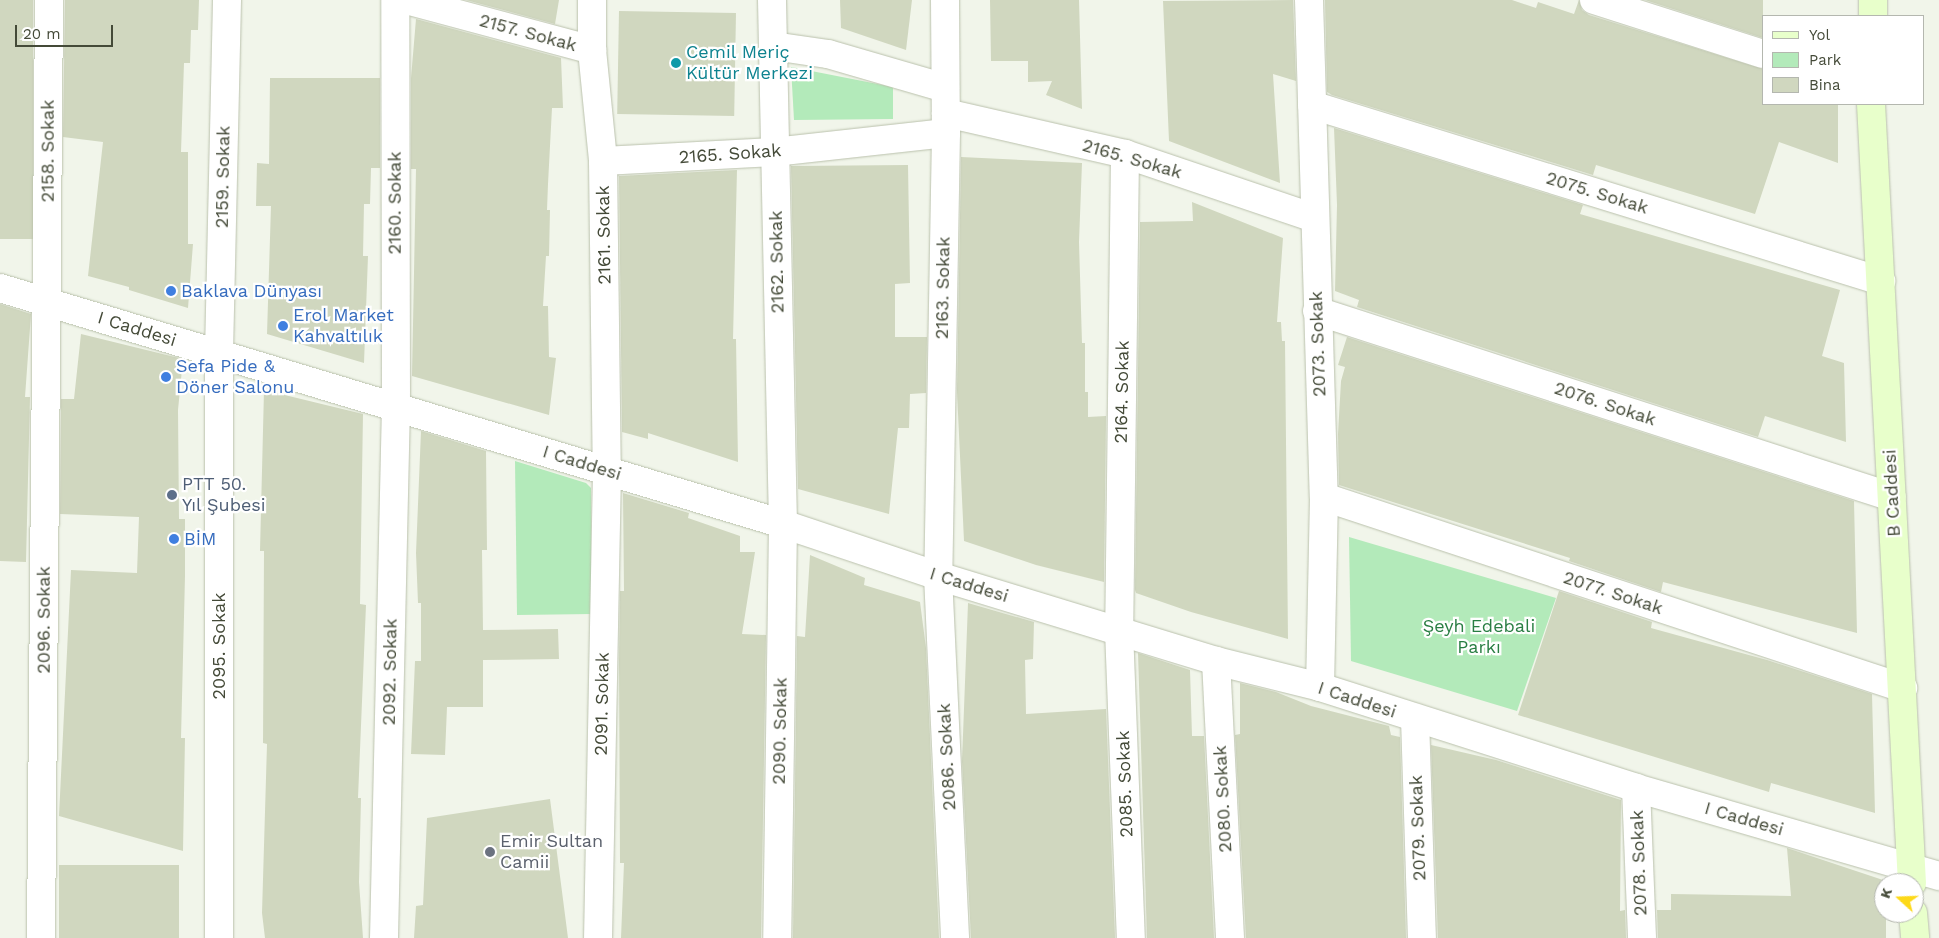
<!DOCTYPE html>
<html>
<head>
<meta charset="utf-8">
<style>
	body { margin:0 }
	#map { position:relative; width:1939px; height:938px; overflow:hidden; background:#f1f5ea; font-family:"Work Sans",sans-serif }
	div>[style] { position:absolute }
	.green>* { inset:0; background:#b3eaba }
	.building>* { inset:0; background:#d0d7bf; transform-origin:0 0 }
	.roads { filter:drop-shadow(0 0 1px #bac1ac) drop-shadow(0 0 1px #bac1ac) }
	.minor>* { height:28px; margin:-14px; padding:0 14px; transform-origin:14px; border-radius:14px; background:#fff }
	.tertiary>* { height:28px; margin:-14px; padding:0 14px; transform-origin:14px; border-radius:14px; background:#fff }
	.secondary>* { height:28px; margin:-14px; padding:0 14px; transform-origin:14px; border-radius:14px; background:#e8ffcb }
	.dots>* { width:14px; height:14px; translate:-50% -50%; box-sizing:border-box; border:2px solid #fff; border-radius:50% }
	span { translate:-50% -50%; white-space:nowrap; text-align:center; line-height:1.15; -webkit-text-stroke:4.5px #fff; paint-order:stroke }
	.street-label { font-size:18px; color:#444a38 }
	.culture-label { font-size:18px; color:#0d838f }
	.left { translate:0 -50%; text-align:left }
	.shop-label { font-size:18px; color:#366cbe }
	.service-label { font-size:18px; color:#4e5e75 }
	.park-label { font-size:18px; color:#297e43 }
	.worship-label { font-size:18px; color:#5b616d }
	.legend { position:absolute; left:1762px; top:15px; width:162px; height:90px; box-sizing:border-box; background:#fff; border:1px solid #b4b7af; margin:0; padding:6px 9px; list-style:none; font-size:15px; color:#444a38 }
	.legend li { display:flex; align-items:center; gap:10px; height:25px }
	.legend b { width:25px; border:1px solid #b4b7af }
	.north { position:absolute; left:1874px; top:873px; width:50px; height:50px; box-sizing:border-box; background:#fff; border:1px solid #b4b7af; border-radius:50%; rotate:290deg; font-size:14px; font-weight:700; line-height:20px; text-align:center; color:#444a38 }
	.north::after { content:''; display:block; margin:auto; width:18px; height:22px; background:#fdd919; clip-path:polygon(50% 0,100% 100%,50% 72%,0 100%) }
	.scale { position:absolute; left:15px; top:25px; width:98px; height:22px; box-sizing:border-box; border:2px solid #444a38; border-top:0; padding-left:6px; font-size:15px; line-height:18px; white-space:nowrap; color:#444a38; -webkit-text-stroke:4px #fff; paint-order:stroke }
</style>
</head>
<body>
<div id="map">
	<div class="green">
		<div style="clip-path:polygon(791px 67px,893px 87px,893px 119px,794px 120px)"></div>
		<div style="clip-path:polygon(515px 461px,586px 483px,591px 488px,592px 614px,517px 615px)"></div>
		<div style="clip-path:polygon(1349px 537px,1556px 598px,1517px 711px,1351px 661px)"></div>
	</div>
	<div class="building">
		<div style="left:0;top:0;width:33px;height:239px"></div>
		<div style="clip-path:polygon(65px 0,199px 0,198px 30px,191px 30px,190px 63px,184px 63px,181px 152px,188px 152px,188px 244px,193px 244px,188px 308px,129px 290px,129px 287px,88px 276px,103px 142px,63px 137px)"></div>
		<div style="clip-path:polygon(466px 0,559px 0,555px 24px)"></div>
		<div style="clip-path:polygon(840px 0,912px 0,906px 50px,841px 28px)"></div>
		<div style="clip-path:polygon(990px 0,1079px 0,1082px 109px,1046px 95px,1052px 81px,1028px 82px,1028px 61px,991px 61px)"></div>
		<div style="clip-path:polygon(1293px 0,1296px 81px,1273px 74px,1280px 183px,1169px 141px,1163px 1px)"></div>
		<div style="clip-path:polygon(1325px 0,1512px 0,1536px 8px,1538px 2px,1574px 14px,1579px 0,1582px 10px,1589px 15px,1763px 69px,1763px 104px,1838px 104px,1838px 163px,1779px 142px,1755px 214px,1596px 165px,1593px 175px,1332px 95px,1327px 92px)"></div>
		<div style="clip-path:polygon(1645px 0,1763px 0,1763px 38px)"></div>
		<div style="left:619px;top:11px;width:117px;height:103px;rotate:1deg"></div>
		<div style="clip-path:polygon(416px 19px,561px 58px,563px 108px,552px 108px,548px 184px,547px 210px,550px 210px,549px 256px,546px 256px,543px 306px,548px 306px,549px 357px,556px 358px,549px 415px,412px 376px,416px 169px,411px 169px,411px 78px)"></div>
		<div style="clip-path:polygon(270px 78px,380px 78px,380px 168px,371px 168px,370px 204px,364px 204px,363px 256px,368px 256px,364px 363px,267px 334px,271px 206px,256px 206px,257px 163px,269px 164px)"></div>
		<div style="clip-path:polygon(1334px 128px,1583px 205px,1580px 214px,1840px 290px,1822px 356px,1844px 363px,1846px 442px,1765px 416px,1758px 437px,1357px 307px,1359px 300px,1335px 291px,1337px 205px)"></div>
		<div style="clip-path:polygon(961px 157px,1082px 163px,1079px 242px,1082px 343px,1085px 343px,1085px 392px,1088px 392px,1088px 417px,1106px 416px,1104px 582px,1036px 565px,964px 541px,957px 392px)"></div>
		<div style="clip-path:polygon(908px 165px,910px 283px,895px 284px,895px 337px,927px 337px,926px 393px,910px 394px,909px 428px,898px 428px,889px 514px,798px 489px,791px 166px)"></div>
		<div style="clip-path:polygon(737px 170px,733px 339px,736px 339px,738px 462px,648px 433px,648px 439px,622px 432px,619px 176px)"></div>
		<div style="clip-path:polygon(1192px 202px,1283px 238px,1277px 322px,1281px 322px,1282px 341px,1285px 341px,1288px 639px,1191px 612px,1136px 593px,1135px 590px,1140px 222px,1193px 221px)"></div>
		<div style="clip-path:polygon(0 304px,31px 314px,25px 397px,30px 397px,26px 562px,0 561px)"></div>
		<div style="clip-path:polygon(81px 334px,183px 359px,178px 410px,179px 519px,185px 519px,185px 576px,181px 738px,185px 738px,183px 851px,59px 816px,71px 570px,137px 573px,139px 517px,60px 514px,61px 399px,74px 399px)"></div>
		<div style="clip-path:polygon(1347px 337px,1854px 501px,1857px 633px,1663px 582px,1661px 592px,1569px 561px,1570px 558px,1339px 485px,1338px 434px,1341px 381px,1345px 367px,1338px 365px)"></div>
		<div style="clip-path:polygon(264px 390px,363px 414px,360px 604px,366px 605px,358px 798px,361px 798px,359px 882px,363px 938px,265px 938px,262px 913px,267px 744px,263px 743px,264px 551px,260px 551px)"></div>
		<div style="clip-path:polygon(421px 431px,486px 451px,487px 550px,482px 550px,483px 630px,558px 629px,559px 659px,483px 660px,483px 707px,447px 707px,445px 755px,411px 754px,415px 661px,421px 661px,421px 603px,418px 603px,416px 553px)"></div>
		<div style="clip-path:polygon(623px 493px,689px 513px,688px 518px,740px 536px,740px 552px,755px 552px,742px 634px,766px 635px,761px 938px,621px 938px,624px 863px,620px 863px,619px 662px,620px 591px,624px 591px)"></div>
		<div style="clip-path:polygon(810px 555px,865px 578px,864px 585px,920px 602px,926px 648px,939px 938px,793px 938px,797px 636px,805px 637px)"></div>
		<div style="clip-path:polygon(1559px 591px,1652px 622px,1651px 628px,1767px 660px,1872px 694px,1875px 813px,1771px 783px,1769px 792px,1518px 715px)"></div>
		<div style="clip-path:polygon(968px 603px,1034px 622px,1033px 659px,1025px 660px,1026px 714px,1106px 709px,1115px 938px,971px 938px,962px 761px)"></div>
		<div style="clip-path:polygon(1138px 653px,1190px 670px,1192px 736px,1204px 736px,1214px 938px,1147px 938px)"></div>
		<div style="clip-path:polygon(1240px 683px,1276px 692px,1311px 706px,1389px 726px,1391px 735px,1400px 737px,1406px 938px,1246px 938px,1235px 735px,1240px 734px)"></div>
		<div style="clip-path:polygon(1431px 745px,1496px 760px,1621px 800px,1620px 911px,1625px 910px,1626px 938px,1438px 938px)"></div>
		<div style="clip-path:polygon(550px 799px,568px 938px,414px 938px,416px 906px,423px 905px,427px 818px)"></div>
		<div style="clip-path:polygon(1787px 848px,1886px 881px,1886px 938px,1658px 938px,1657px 910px,1671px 910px,1671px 894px,1791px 896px)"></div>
		<div style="left:59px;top:865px;width:120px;height:73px"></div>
	</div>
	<div class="roads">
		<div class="minor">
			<div style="left:406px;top:0;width:193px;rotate:15deg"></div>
			<div style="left:592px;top:0;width:50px;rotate:90deg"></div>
			<div style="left:592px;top:50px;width:112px;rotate:84.3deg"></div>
			<div style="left:603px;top:161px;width:310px;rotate:89.3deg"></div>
			<div style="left:607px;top:471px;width:467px;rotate:91.1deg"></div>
			<div style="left:772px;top:0;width:524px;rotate:88.8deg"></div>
			<div style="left:783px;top:524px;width:414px;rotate:90.8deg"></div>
			<div style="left:945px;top:0;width:133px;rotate:89.6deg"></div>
			<div style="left:946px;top:133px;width:443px;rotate:91deg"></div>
			<div style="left:938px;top:576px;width:362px;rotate:87.3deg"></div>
			<div style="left:1309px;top:0;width:497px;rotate:88.3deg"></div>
			<div style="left:1324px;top:497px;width:190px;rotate:91.2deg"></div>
			<div style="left:1594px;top:0;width:177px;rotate:17.7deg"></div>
			<div style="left:773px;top:46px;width:56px;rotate:8.3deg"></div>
			<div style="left:828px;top:54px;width:122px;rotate:16.2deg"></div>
			<div style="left:1312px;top:105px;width:596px;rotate:17.19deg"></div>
			<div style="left:946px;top:113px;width:184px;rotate:12.9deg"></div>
			<div style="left:1125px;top:154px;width:200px;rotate:18.7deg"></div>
			<div style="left:1125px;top:154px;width:476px;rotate:90.7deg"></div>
			<div style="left:1119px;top:630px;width:308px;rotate:87.8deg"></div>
			<div style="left:603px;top:161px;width:171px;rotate:-3deg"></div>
			<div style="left:774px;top:152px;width:173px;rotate:-6.3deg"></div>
			<div style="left:1317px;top:311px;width:604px;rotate:17.93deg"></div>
			<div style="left:1324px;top:497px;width:610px;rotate:18.26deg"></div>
			<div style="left:1216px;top:661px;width:277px;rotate:87.1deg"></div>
			<div style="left:1415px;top:718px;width:220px;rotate:88.2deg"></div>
			<div style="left:1636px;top:788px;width:150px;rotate:87.7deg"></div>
			<div style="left:41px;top:938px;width:938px;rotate:-89.51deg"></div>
			<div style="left:384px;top:938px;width:532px;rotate:-88.71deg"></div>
			<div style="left:396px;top:406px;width:406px;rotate:-90.1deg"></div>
		</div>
		<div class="tertiary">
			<div style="left:0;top:288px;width:818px;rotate:16.77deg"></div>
			<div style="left:783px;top:524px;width:163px;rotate:18.5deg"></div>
			<div style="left:938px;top:576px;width:291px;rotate:17deg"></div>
			<div style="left:1216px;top:661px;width:107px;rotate:14deg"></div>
			<div style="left:1320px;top:687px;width:332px;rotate:17.7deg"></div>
			<div style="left:1636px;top:788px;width:316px;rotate:16.2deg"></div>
			<div style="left:219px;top:938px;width:585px;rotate:-90deg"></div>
			<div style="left:219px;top:353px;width:353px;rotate:-88.7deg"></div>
		</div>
		<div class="secondary">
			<div style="left:1873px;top:16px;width:16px;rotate:-90deg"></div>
			<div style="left:1871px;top:104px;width:780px;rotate:86.99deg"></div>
			<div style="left:1913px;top:913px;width:25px;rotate:85deg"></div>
		</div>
	</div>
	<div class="dots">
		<div style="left:676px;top:63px;background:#0f9aa8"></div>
		<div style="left:171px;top:291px;background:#3f7fe0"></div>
		<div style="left:283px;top:326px;background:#3f7fe0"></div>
		<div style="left:166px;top:377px;background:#3f7fe0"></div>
		<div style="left:172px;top:495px;background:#5c6f8a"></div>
		<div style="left:174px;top:539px;background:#3f7fe0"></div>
		<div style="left:490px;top:852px;background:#6b7280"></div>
	</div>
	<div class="street-label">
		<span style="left:528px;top:33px;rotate:15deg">2157. Sokak</span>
		<span style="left:48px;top:151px;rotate:-90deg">2158. Sokak</span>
		<span style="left:730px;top:154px;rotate:-4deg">2165. Sokak</span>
		<span style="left:1132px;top:159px;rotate:16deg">2165. Sokak</span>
		<span style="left:223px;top:177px;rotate:-89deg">2159. Sokak</span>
		<span style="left:1597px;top:193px;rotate:17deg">2075. Sokak</span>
		<span style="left:395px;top:203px;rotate:-90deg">2160. Sokak</span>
		<span style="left:604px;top:235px;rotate:-91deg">2161. Sokak</span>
		<span style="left:777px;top:262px;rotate:-91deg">2162. Sokak</span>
		<span style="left:943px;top:288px;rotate:-89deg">2163. Sokak</span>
		<span style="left:137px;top:329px;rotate:17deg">I Caddesi</span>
		<span style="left:1318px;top:344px;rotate:-92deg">2073. Sokak</span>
		<span style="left:1122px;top:392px;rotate:-89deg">2164. Sokak</span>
		<span style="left:1605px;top:404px;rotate:18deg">2076. Sokak</span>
		<span style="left:582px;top:463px;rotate:17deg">I Caddesi</span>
		<span style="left:1892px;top:493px;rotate:-93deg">B Caddesi</span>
		<span style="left:969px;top:585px;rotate:17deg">I Caddesi</span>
		<span style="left:1613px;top:593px;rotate:18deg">2077. Sokak</span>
		<span style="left:44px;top:620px;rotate:-90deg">2096. Sokak</span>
		<span style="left:219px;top:646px;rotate:-90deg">2095. Sokak</span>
		<span style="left:390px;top:672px;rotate:-89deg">2092. Sokak</span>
		<span style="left:1357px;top:700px;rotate:18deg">I Caddesi</span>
		<span style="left:602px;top:704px;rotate:-89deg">2091. Sokak</span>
		<span style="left:780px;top:731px;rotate:-89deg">2090. Sokak</span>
		<span style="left:947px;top:757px;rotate:-93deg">2086. Sokak</span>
		<span style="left:1125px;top:784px;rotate:-92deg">2085. Sokak</span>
		<span style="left:1223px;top:799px;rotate:-93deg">2080. Sokak</span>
		<span style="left:1744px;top:819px;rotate:16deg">I Caddesi</span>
		<span style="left:1418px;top:828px;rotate:-92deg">2079. Sokak</span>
		<span style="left:1639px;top:863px;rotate:-92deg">2078. Sokak</span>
	</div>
	<div class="culture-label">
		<span class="left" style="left:686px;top:63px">Cemil Meriç<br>Kültür Merkezi</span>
	</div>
	<div class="shop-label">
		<span class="left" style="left:181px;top:291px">Baklava Dünyası</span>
		<span class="left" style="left:293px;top:326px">Erol Market<br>Kahvaltılık</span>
		<span class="left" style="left:176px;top:377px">Sefa Pide &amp;<br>Döner Salonu</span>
		<span class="left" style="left:184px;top:539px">BİM</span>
	</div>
	<div class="service-label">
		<span class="left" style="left:182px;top:495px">PTT 50.<br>Yıl Şubesi</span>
	</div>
	<div class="park-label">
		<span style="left:1479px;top:637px">Şeyh Edebali<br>Parkı</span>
	</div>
	<div class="worship-label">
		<span class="left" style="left:500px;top:852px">Emir Sultan<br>Camii</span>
	</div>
	<ul class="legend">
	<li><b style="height:6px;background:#e8ffcb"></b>Yol</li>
	<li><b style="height:14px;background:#b3eaba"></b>Park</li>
	<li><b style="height:14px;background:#d0d7bf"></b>Bina</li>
	</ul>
	<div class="north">K</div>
	<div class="scale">20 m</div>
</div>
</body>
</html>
